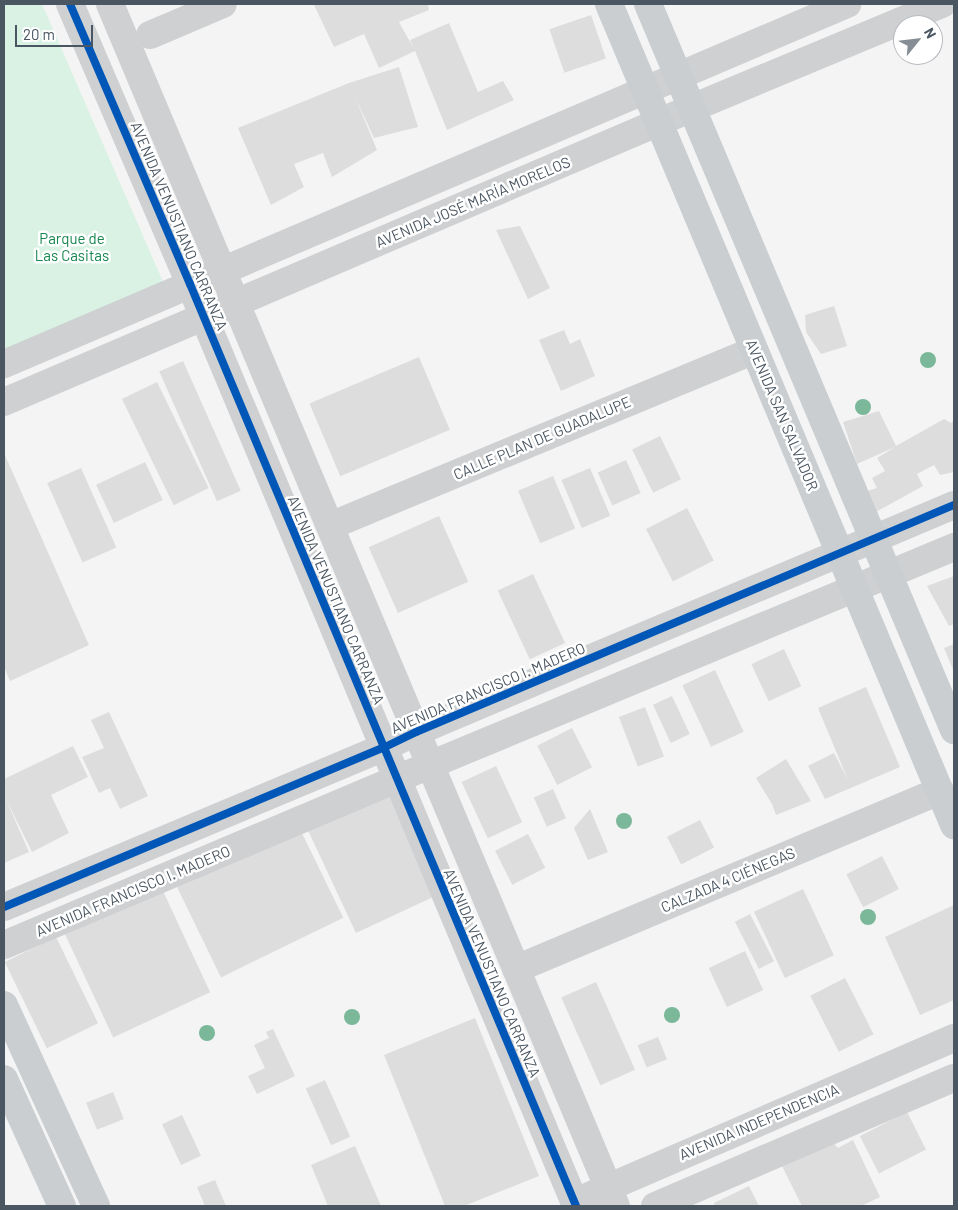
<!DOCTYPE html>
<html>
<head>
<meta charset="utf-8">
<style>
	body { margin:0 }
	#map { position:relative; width:958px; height:1210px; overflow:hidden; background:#f4f4f4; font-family:Barlow,sans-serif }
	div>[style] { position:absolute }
	.green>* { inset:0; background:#d9f2e3 }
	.building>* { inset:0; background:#ddddde; transform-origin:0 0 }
	.minor>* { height:28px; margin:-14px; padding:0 14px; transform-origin:14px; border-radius:14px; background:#ced0d2 }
	.major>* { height:28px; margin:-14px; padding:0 14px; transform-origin:14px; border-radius:14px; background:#caced1 }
	.cycleway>* { height:8px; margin:-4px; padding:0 4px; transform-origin:4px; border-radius:4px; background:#0057b8 }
	.trees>* { width:16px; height:16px; margin:-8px; border-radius:50%; background:#7ab899 }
	span { translate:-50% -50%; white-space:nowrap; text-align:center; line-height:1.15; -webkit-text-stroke:5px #fff; paint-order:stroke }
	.street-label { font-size:15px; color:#4a5661 }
	.park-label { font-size:15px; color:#17864f }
	.frame { position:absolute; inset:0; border:5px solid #4a5661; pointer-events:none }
	.north { position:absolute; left:893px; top:15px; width:50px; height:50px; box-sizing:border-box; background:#fff; border:1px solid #b7bbc0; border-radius:50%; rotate:61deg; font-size:14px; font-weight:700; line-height:20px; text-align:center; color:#4a5661 }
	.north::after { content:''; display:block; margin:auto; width:18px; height:22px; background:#868d94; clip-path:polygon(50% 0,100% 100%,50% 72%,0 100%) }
	.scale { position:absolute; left:15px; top:25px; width:78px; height:22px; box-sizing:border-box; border:2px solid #4a5661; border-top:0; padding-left:6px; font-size:15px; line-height:18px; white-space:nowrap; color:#4a5661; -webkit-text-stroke:4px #fff; paint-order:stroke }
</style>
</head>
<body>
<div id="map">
	<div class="green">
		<div style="clip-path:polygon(4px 4px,42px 4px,164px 284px,4px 350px)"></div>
	</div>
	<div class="building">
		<div style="clip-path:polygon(321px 4px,428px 4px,429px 10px,399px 22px,414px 49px,410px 40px,449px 23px,478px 92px,503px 81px,514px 100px,447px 130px,415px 51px,379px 68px,364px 34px,334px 47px,314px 5px)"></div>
		<div style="left:591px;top:15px;width:46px;height:44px;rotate:71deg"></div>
		<div style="clip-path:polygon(399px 67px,418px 127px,374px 138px,355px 97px,377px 150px,332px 177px,323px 153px,294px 164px,304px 187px,271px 205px,238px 128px,349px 83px)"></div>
		<div style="clip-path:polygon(520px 226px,550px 288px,528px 299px,496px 230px)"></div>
		<div style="clip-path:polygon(834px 306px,847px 346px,821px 354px,806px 332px,805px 315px)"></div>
		<div style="clip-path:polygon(564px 330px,570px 344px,580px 339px,595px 376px,561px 391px,539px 340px)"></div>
		<div style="left:419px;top:357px;width:79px;height:119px;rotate:67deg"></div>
		<div style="left:183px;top:361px;width:142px;height:26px;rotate:66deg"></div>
		<div style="left:157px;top:382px;width:118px;height:39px;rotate:64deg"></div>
		<div style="clip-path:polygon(879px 411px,896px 446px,944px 419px,951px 423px,954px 421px,954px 472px,940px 475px,934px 465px,917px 474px,923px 486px,874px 513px,867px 491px,877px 488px,872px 478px,885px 471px,877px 458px,895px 447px,857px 464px,843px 422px)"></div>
		<div style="left:660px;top:436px;width:48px;height:31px;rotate:64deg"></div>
		<div style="clip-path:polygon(4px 453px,89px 645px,10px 681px,4px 667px)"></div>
		<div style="left:626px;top:460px;width:36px;height:31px;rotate:66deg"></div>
		<div style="left:145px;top:462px;width:42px;height:54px;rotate:65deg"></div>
		<div style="left:81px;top:468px;width:87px;height:37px;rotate:66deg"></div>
		<div style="left:590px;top:468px;width:52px;height:31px;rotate:67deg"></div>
		<div style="left:553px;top:476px;width:57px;height:38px;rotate:67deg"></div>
		<div style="left:687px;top:508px;width:59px;height:46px;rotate:63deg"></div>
		<div style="left:439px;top:516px;width:72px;height:77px;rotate:66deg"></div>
		<div style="left:533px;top:574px;width:76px;height:39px;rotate:65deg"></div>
		<div style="clip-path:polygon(954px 576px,954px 624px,949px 626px,927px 586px)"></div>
		<div style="clip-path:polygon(954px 644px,954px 672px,944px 648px)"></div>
		<div style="left:784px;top:649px;width:41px;height:36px;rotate:65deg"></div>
		<div style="left:715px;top:670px;width:68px;height:36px;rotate:65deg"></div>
		<div style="clip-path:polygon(866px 687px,900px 767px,825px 799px,808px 766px,834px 753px,848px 780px,818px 708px)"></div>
		<div style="left:672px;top:696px;width:42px;height:21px;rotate:65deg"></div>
		<div style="left:645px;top:707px;width:53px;height:28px;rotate:69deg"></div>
		<div style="clip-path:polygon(109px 712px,148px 796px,120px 809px,110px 788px,99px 793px,82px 757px,104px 748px,91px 720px)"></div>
		<div style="left:572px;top:728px;width:44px;height:39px;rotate:63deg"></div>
		<div style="clip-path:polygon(73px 746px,88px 777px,51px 795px,69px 833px,32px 852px,5px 797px,29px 852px,4px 863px,4px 779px)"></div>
		<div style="clip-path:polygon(786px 759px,811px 801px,776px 815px,772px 804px,756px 778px)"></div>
		<div style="left:496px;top:766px;width:62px;height:38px;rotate:65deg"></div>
		<div style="left:553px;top:789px;width:32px;height:21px;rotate:66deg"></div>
		<div style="left:393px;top:790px;width:114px;height:94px;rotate:65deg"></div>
		<div style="clip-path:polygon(590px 809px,608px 852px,588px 860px,574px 828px)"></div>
		<div style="left:700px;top:820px;width:31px;height:37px;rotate:63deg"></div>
		<div style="left:299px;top:827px;width:101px;height:136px;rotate:64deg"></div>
		<div style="left:528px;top:834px;width:38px;height:37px;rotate:63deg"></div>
		<div style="left:882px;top:856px;width:37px;height:40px;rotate:63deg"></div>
		<div style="left:162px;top:889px;width:114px;height:107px;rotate:65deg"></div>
		<div style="left:803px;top:889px;width:73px;height:54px;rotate:65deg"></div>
		<div style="clip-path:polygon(954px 905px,954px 1000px,920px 1015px,885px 937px)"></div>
		<div style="left:750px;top:914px;width:53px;height:17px;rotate:63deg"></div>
		<div style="left:56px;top:937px;width:96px;height:57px;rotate:64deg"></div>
		<div style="left:745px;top:951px;width:43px;height:40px;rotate:65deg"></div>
		<div style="left:845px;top:978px;width:63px;height:39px;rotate:63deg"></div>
		<div style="left:596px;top:982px;width:96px;height:38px;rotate:66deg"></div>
		<div style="clip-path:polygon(475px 1018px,539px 1176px,464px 1206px,445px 1206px,384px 1055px)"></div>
		<div style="clip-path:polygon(273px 1029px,295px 1076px,257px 1094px,248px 1076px,265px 1068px,254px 1045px,269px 1038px,266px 1032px)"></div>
		<div style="left:658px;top:1037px;width:24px;height:22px;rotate:68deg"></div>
		<div style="left:325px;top:1080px;width:62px;height:21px;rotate:66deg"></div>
		<div style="left:113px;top:1092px;width:29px;height:29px;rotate:68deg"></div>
		<div style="left:907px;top:1112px;width:42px;height:53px;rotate:63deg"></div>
		<div style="left:182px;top:1115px;width:45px;height:22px;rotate:65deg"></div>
		<div style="clip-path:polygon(831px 1140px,838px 1148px,853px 1140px,880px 1197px,861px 1206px,802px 1206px,781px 1164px)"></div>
		<div style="clip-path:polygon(355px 1146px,381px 1206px,328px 1206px,311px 1165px)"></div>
		<div style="clip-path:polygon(215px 1180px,226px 1206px,205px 1206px,197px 1187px)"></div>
		<div style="clip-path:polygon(749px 1186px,759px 1206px,715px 1206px,714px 1203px)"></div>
	</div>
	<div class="minor">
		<div style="left:70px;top:4px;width:305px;rotate:66.8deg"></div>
		<div style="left:190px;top:284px;width:1000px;rotate:67.28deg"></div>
		<div style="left:110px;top:4px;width:1304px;rotate:67.17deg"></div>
		<div style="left:150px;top:35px;width:79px;rotate:-23deg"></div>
		<div style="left:4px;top:364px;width:917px;rotate:-23.12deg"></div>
		<div style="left:4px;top:402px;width:748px;rotate:-23.14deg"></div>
		<div style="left:692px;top:108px;width:271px;rotate:-22.6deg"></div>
		<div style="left:330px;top:526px;width:459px;rotate:-22.5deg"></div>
		<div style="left:4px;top:907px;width:411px;rotate:-22.8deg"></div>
		<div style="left:383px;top:748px;width:37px;rotate:-26deg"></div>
		<div style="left:416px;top:732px;width:584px;rotate:-22.88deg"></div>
		<div style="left:4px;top:945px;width:462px;rotate:-22.9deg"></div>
		<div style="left:430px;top:765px;width:568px;rotate:-22.59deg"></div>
		<div style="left:516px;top:969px;width:460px;rotate:-22.8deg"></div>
		<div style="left:591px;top:1195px;width:395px;rotate:-23.4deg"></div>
		<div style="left:655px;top:1206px;width:325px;rotate:-23.2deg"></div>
	</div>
	<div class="major">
		<div style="left:609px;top:4px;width:891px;rotate:67.21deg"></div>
		<div style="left:648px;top:4px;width:788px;rotate:67.15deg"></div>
		<div style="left:4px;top:1005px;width:221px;rotate:65.4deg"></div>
		<div style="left:4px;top:1079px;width:140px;rotate:65.5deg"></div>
	</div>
	<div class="cycleway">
		<div style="left:70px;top:4px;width:305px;rotate:66.8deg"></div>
		<div style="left:190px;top:284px;width:1000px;rotate:67.28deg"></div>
		<div style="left:4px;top:907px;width:411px;rotate:-22.8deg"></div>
		<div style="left:383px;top:748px;width:37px;rotate:-26deg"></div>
		<div style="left:416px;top:732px;width:584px;rotate:-22.88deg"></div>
	</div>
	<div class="trees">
		<div style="left:928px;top:360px"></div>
		<div style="left:863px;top:407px"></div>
		<div style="left:624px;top:821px"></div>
		<div style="left:868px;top:917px"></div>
		<div style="left:672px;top:1015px"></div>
		<div style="left:352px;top:1017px"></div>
		<div style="left:207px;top:1033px"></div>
	</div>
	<div class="street-label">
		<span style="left:473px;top:202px;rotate:-23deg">AVENIDA JOSÉ MARÍA MORELOS</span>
		<span style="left:179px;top:226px;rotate:67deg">AVENIDA VENUSTIANO CARRANZA</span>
		<span style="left:782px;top:415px;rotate:67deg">AVENIDA SAN SALVADOR</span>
		<span style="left:542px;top:438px;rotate:-23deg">CALLE PLAN DE GUADALUPE</span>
		<span style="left:336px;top:600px;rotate:67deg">AVENIDA VENUSTIANO CARRANZA</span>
		<span style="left:488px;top:688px;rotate:-23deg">AVENIDA FRANCISCO I. MADERO</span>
		<span style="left:728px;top:880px;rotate:-23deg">CALZADA 4 CIÉNEGAS</span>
		<span style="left:133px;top:891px;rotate:-23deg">AVENIDA FRANCISCO I. MADERO</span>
		<span style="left:492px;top:973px;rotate:67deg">AVENIDA VENUSTIANO CARRANZA</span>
		<span style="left:759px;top:1122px;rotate:-23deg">AVENIDA INDEPENDENCIA</span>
	</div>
	<div class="park-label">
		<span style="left:72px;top:247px">Parque de<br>Las Casitas</span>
	</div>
	<div class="frame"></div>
	<div class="north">N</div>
	<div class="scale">20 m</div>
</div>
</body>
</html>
